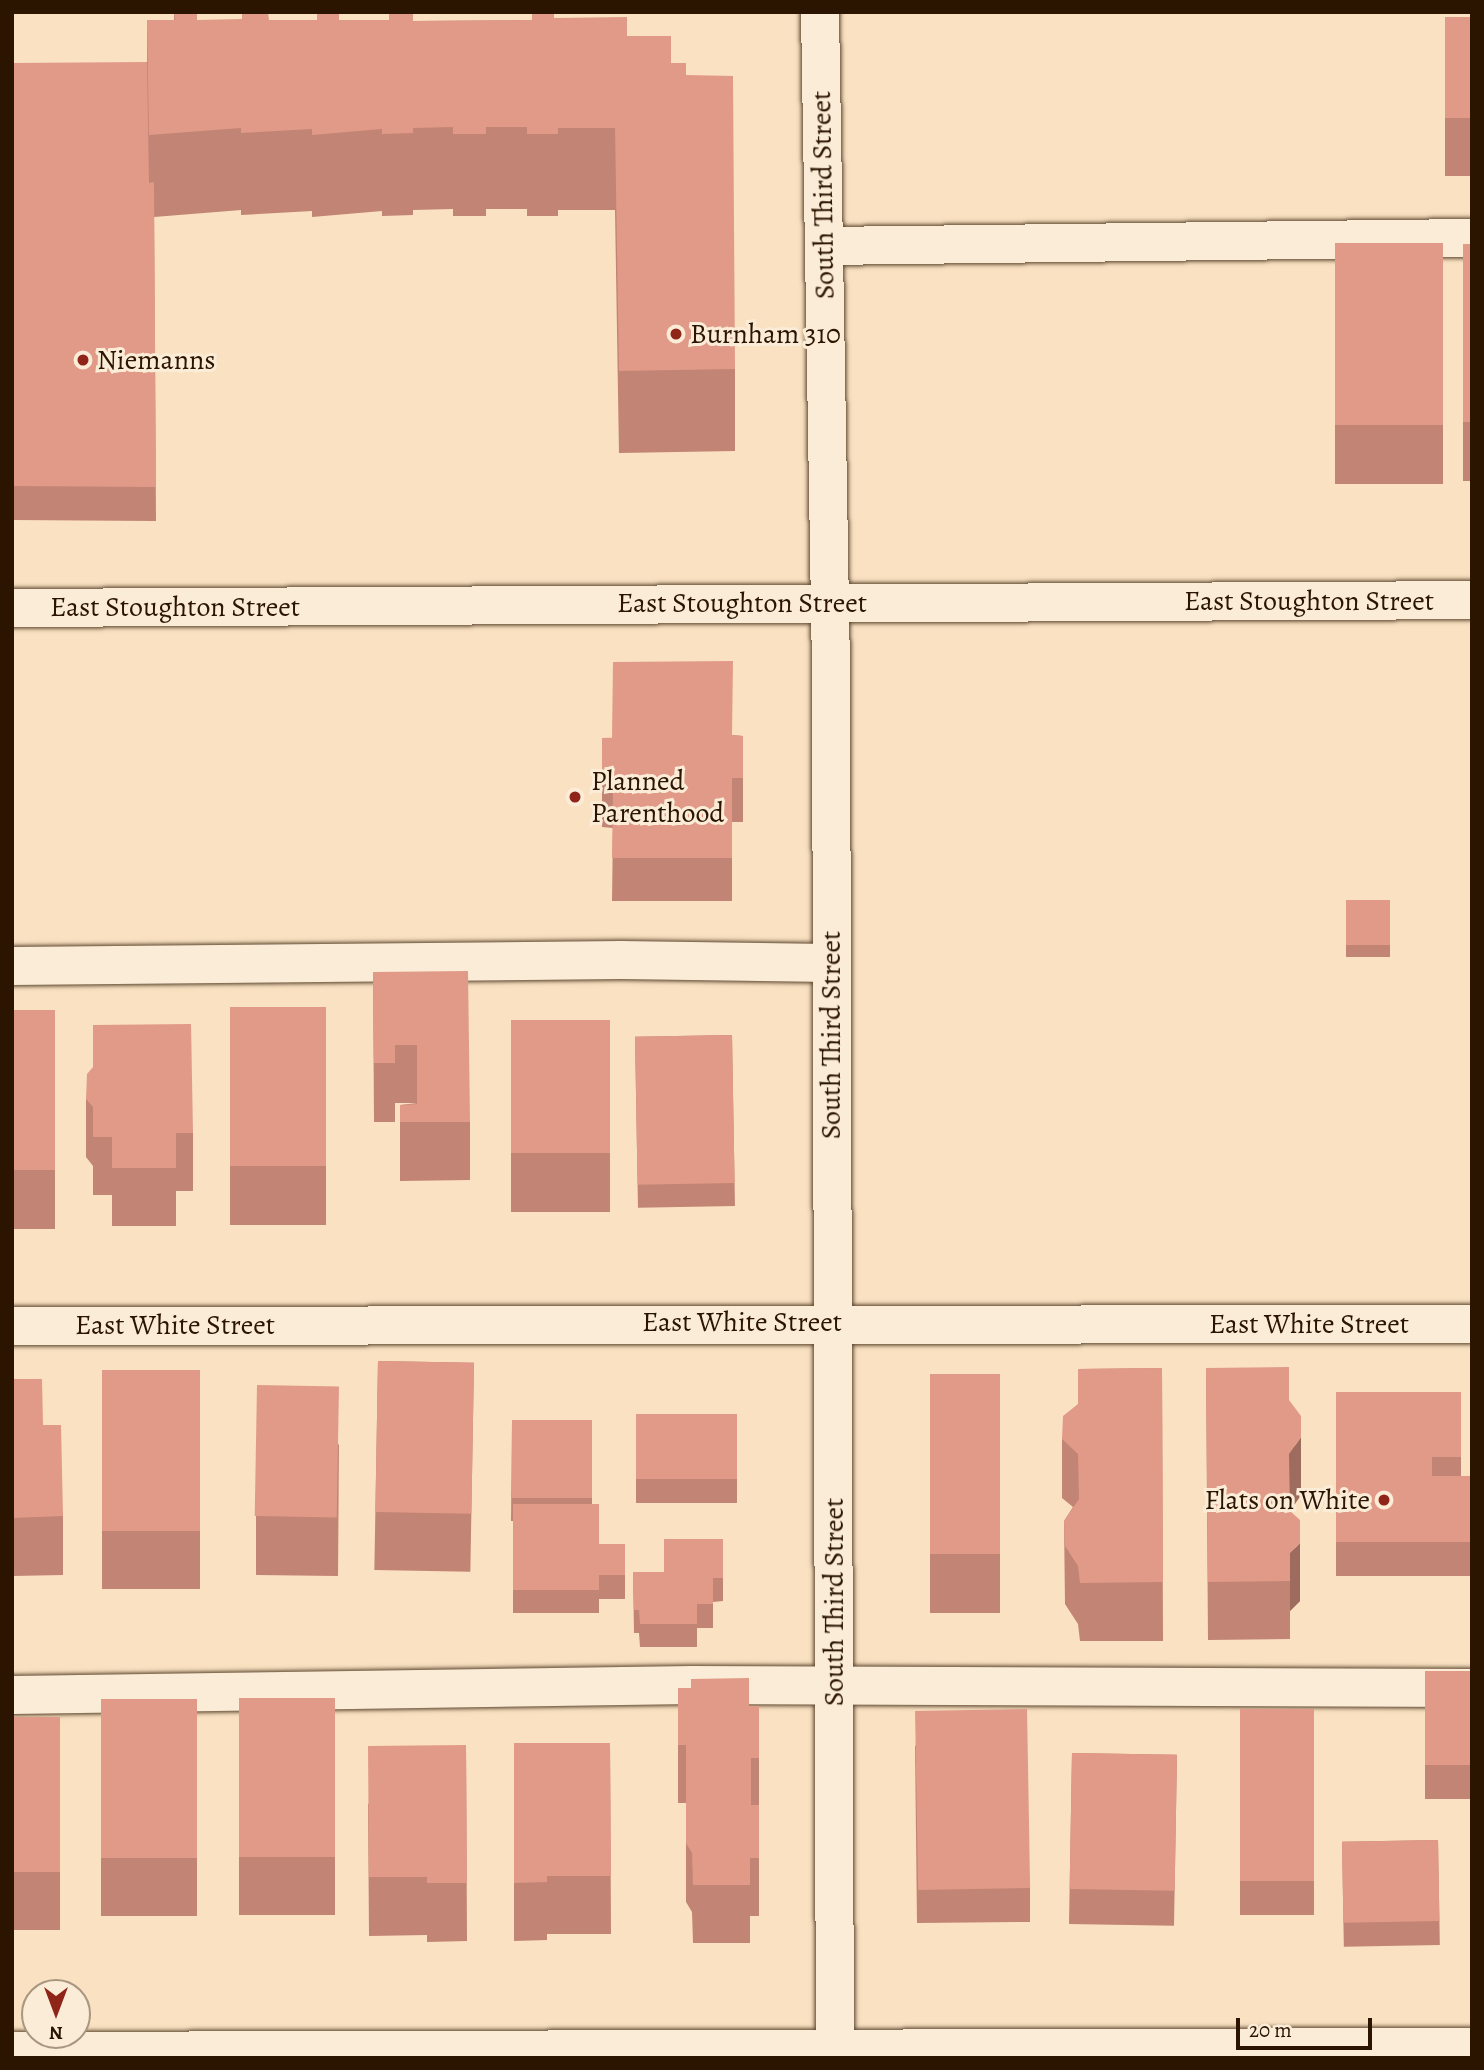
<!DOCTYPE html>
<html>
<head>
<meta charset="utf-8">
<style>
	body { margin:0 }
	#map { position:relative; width:1484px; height:2070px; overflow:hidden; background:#f9e1c1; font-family:Alegreya,serif }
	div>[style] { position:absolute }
	.roads { filter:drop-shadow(0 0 2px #5e4831) drop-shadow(0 0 2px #5e4831) }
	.minor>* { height:38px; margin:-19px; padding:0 19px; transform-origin:19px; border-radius:19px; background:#fbecd7 }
	.wall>* { inset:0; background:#c28474; transform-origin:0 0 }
	.shaded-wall>* { inset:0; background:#9e6c5e }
	.building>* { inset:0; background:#e19a87; transform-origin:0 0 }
	.dots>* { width:19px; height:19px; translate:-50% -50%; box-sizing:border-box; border:4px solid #fbecd7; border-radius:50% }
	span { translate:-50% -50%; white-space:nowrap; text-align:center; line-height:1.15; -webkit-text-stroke:6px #fbecd7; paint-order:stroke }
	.street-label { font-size:28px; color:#2b1501 }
	.poi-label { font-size:28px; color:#2b1501 }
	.left { translate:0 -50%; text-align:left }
	.right { translate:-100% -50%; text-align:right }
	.frame { position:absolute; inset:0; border:14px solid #2b1501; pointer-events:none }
	.north { position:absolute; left:21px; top:1979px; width:70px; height:70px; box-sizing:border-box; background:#fbecd7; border:2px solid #a89681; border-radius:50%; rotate:180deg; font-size:19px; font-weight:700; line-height:28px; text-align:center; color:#2b1501 }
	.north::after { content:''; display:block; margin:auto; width:24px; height:32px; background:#8f2418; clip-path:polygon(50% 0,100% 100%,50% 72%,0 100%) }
	.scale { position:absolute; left:1236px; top:2018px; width:136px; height:32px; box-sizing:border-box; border:4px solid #2b1501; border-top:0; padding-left:9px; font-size:21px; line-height:24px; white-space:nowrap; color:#2b1501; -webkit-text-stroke:5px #fbecd7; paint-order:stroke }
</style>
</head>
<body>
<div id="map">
	<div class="roads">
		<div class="minor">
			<div style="left:820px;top:12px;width:655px;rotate:89.04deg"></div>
			<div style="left:831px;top:667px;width:1391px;rotate:89.84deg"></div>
			<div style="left:824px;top:246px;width:648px;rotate:-0.71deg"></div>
			<div style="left:12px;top:608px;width:1460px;rotate:-0.31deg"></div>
			<div style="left:12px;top:966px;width:609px;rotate:-0.56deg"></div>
			<div style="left:621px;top:960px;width:209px;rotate:0.8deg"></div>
			<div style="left:12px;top:1326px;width:1460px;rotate:-0.08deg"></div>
			<div style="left:12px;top:1695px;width:680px;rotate:-0.84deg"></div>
			<div style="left:692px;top:1685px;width:780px;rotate:0.22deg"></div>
			<div style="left:12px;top:2051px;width:1460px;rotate:-0.16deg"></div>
		</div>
	</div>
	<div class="wall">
		<div style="clip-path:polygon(174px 12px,197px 20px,413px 21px,532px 20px,554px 18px,627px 36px,671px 63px,686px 75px,735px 369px,735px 451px,619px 453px,615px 210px,558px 210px,558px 216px,527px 216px,527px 209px,486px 209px,486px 216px,453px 216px,453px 209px,413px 210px,413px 215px,382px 216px,382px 211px,312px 217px,312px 211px,241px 215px,241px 210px,154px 217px,156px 521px,13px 520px,12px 529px,12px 63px,147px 92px,147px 20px,174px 20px)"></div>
		<div style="left:1445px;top:17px;width:27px;height:159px"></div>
		<div style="left:1335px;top:243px;width:108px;height:241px"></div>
		<div style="left:1463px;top:244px;width:9px;height:237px"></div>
		<div style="clip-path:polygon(732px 735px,743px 736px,743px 822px,732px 822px,732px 901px,612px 901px,613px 828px,602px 827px,602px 738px)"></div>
		<div style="left:1346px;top:900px;width:44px;height:57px"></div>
		<div style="clip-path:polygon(373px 972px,470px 1122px,470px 1180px,400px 1181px,400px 1105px,417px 1103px,395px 1103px,395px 1122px,374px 1122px)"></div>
		<div style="left:230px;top:1007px;width:96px;height:218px"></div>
		<div style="left:12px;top:1010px;width:43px;height:219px"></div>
		<div style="left:610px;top:1020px;width:192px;height:99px;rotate:90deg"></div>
		<div style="left:732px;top:1035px;width:171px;height:97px;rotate:89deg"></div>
		<div style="clip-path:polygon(86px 1099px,193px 1133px,193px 1191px,176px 1191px,176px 1226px,112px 1226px,112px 1195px,93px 1195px,93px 1166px,86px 1157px)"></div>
		<div style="left:378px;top:1361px;width:96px;height:209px;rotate:1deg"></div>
		<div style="clip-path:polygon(1162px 1368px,1163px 1641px,1080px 1641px,1078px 1624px,1065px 1604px,1064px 1521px,1073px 1507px,1062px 1498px,1062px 1439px,1078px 1404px,1078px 1369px)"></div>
		<div style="clip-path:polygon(1206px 1368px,1289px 1400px,1301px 1495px,1290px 1511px,1300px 1601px,1290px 1611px,1290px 1639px,1208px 1640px)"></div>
		<div style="left:102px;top:1370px;width:98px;height:219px"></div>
		<div style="left:930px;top:1374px;width:70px;height:239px"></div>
		<div style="clip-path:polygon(12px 1379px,43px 1425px,63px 1516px,63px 1575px,12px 1576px)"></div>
		<div style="clip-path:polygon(1336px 1392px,1461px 1392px,1461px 1476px,1472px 1476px,1472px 1576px,1336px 1576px)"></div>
		<div style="left:636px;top:1414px;width:101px;height:89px"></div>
		<div style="clip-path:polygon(512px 1420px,592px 1420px,592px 1504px,599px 1544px,625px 1544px,625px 1599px,599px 1599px,599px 1613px,513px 1613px,513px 1521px,511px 1521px)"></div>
		<div style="clip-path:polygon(339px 1444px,338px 1576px,256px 1575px,256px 1516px)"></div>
		<div style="clip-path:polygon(723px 1539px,723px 1601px,713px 1602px,713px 1628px,697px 1628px,697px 1647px,640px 1647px,639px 1633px,634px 1633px,633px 1572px,664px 1572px)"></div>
		<div style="left:1472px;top:1671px;width:128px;height:47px;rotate:90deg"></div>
		<div style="clip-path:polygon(678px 1688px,749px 1706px,759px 1758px,759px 1916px,750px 1916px,750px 1943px,693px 1943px,692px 1912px,686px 1902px,686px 1803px,678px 1803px)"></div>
		<div style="left:335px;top:1698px;width:217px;height:96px;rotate:90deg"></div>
		<div style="left:101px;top:1699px;width:96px;height:217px"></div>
		<div style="left:1240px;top:1709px;width:74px;height:206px"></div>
		<div style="left:12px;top:1717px;width:48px;height:213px"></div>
		<div style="clip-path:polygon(514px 1743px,610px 1743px,611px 1934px,547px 1934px,547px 1940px,514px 1941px)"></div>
		<div style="clip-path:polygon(466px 1745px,467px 1941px,427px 1942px,427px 1935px,369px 1936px,368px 1804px)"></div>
		<div style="clip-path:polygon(915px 1745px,1030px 1888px,1030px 1922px,917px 1923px)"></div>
		<div style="left:1072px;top:1753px;width:105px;height:171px;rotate:1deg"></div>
		<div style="left:1438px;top:1840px;width:105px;height:96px;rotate:89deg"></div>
	</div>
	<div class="shaded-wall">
		<div style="clip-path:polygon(1301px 1437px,1301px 1495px,1289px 1512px,1289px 1454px)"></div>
		<div style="clip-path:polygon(1300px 1543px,1300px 1601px,1290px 1611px,1290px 1553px)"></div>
	</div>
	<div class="building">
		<div style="clip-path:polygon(174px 12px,197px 12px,197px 20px,242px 19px,242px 12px,268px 12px,269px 20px,317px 20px,317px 12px,339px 12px,339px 20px,389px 20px,389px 12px,413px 12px,413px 21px,532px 20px,532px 12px,554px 12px,554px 18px,627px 17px,627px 36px,671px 36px,671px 63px,686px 63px,686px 75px,733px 76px,735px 369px,619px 371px,615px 128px,558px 128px,558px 134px,527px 134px,527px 127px,486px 127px,486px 134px,453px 134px,453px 127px,413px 128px,413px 133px,382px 134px,382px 129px,312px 135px,312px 129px,241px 133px,241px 128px,149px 135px,147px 20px,175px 20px)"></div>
		<div style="left:1445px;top:17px;width:27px;height:101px"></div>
		<div style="clip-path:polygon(147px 62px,149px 183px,154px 182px,156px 487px,13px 486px,12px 495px,12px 63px)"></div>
		<div style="left:1335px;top:243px;width:108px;height:182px"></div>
		<div style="left:1463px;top:244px;width:9px;height:178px"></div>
		<div style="clip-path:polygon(733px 661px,732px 735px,743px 736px,743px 778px,732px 778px,732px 858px,612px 858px,613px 784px,602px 784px,602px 738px,612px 738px,613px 662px)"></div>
		<div style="left:1346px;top:900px;width:44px;height:45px"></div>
		<div style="clip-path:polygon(468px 971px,470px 1122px,400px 1122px,400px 1105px,417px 1104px,417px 1045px,395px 1045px,395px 1063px,374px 1063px,373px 972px)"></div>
		<div style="left:230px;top:1007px;width:96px;height:159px"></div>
		<div style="left:12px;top:1010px;width:43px;height:160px"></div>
		<div style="left:610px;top:1020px;width:133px;height:99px;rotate:90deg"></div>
		<div style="clip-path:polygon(191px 1024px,193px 1133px,176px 1133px,176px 1168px,112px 1168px,112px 1137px,93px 1137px,93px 1107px,86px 1099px,87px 1074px,93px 1067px,93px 1025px)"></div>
		<div style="left:732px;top:1035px;width:148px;height:97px;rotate:89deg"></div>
		<div style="left:378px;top:1361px;width:96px;height:151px;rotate:1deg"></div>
		<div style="clip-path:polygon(1289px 1367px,1289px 1400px,1301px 1416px,1301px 1437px,1289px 1454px,1290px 1511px,1300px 1520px,1300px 1543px,1290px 1553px,1290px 1581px,1208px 1582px,1206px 1368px)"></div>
		<div style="clip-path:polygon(1162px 1368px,1163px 1582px,1080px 1583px,1078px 1566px,1065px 1546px,1064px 1521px,1079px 1499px,1078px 1454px,1062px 1439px,1063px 1416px,1078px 1404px,1078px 1369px)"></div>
		<div style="left:102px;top:1370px;width:98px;height:161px"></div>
		<div style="left:930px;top:1374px;width:70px;height:180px"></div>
		<div style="clip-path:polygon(12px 1379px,42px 1379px,43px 1425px,61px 1425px,63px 1516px,12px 1518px)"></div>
		<div style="left:257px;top:1385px;width:82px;height:131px;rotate:1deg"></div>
		<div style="clip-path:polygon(1336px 1392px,1461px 1392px,1461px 1457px,1432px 1457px,1432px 1476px,1472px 1476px,1472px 1542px,1336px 1542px)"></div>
		<div style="left:636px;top:1414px;width:101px;height:65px"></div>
		<div style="left:512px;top:1420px;width:80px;height:78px"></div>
		<div style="clip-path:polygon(513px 1504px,599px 1504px,599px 1544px,625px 1544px,625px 1575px,599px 1575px,599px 1590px,513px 1590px)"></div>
		<div style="clip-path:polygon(664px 1539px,723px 1539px,723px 1578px,713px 1578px,713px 1604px,697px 1604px,697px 1624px,640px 1624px,639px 1610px,634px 1610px,633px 1572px,664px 1572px)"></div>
		<div style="left:1472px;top:1671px;width:94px;height:47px;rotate:90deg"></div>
		<div style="clip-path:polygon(749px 1678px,749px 1706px,759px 1706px,759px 1758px,751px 1758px,751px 1805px,759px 1805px,759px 1858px,750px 1858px,750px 1885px,693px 1885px,692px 1853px,686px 1843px,686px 1745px,678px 1745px,678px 1688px,691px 1688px,691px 1679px)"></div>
		<div style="left:335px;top:1698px;width:159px;height:96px;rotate:90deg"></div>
		<div style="left:101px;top:1699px;width:96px;height:159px"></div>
		<div style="left:1027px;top:1709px;width:179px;height:112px;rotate:89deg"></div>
		<div style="left:1240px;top:1709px;width:74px;height:172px"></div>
		<div style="left:12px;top:1717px;width:48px;height:155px"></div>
		<div style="clip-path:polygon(514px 1743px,610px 1743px,611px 1876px,547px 1876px,547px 1882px,514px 1883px)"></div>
		<div style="clip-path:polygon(466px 1745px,467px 1883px,427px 1883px,427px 1877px,369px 1877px,368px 1746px)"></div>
		<div style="left:1072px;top:1753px;width:105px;height:136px;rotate:1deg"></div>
		<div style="left:1438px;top:1840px;width:81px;height:96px;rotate:89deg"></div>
	</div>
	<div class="dots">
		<div style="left:676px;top:334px;background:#8f2418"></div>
		<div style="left:83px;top:360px;background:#8f2418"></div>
		<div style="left:575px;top:797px;background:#8f2418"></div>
		<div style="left:1384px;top:1500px;background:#8f2418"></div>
	</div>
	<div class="street-label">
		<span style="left:823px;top:195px;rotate:-91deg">South Third Street</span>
		<span style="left:1309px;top:601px">East Stoughton Street</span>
		<span style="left:742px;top:603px">East Stoughton Street</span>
		<span style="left:175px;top:607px">East Stoughton Street</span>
		<span style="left:831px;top:1035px;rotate:-90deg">South Third Street</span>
		<span style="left:742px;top:1322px">East White Street</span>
		<span style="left:1309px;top:1324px">East White Street</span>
		<span style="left:175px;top:1325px">East White Street</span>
		<span style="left:834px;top:1602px;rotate:-90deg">South Third Street</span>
	</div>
	<div class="poi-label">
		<span class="left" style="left:690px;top:334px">Burnham 310</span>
		<span class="left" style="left:97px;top:360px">Niemanns</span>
		<span class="left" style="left:591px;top:797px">Planned<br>Parenthood</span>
		<span class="right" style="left:1370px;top:1500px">Flats on White</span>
	</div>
	<div class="frame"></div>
	<div class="north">N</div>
	<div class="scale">20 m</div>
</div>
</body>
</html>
